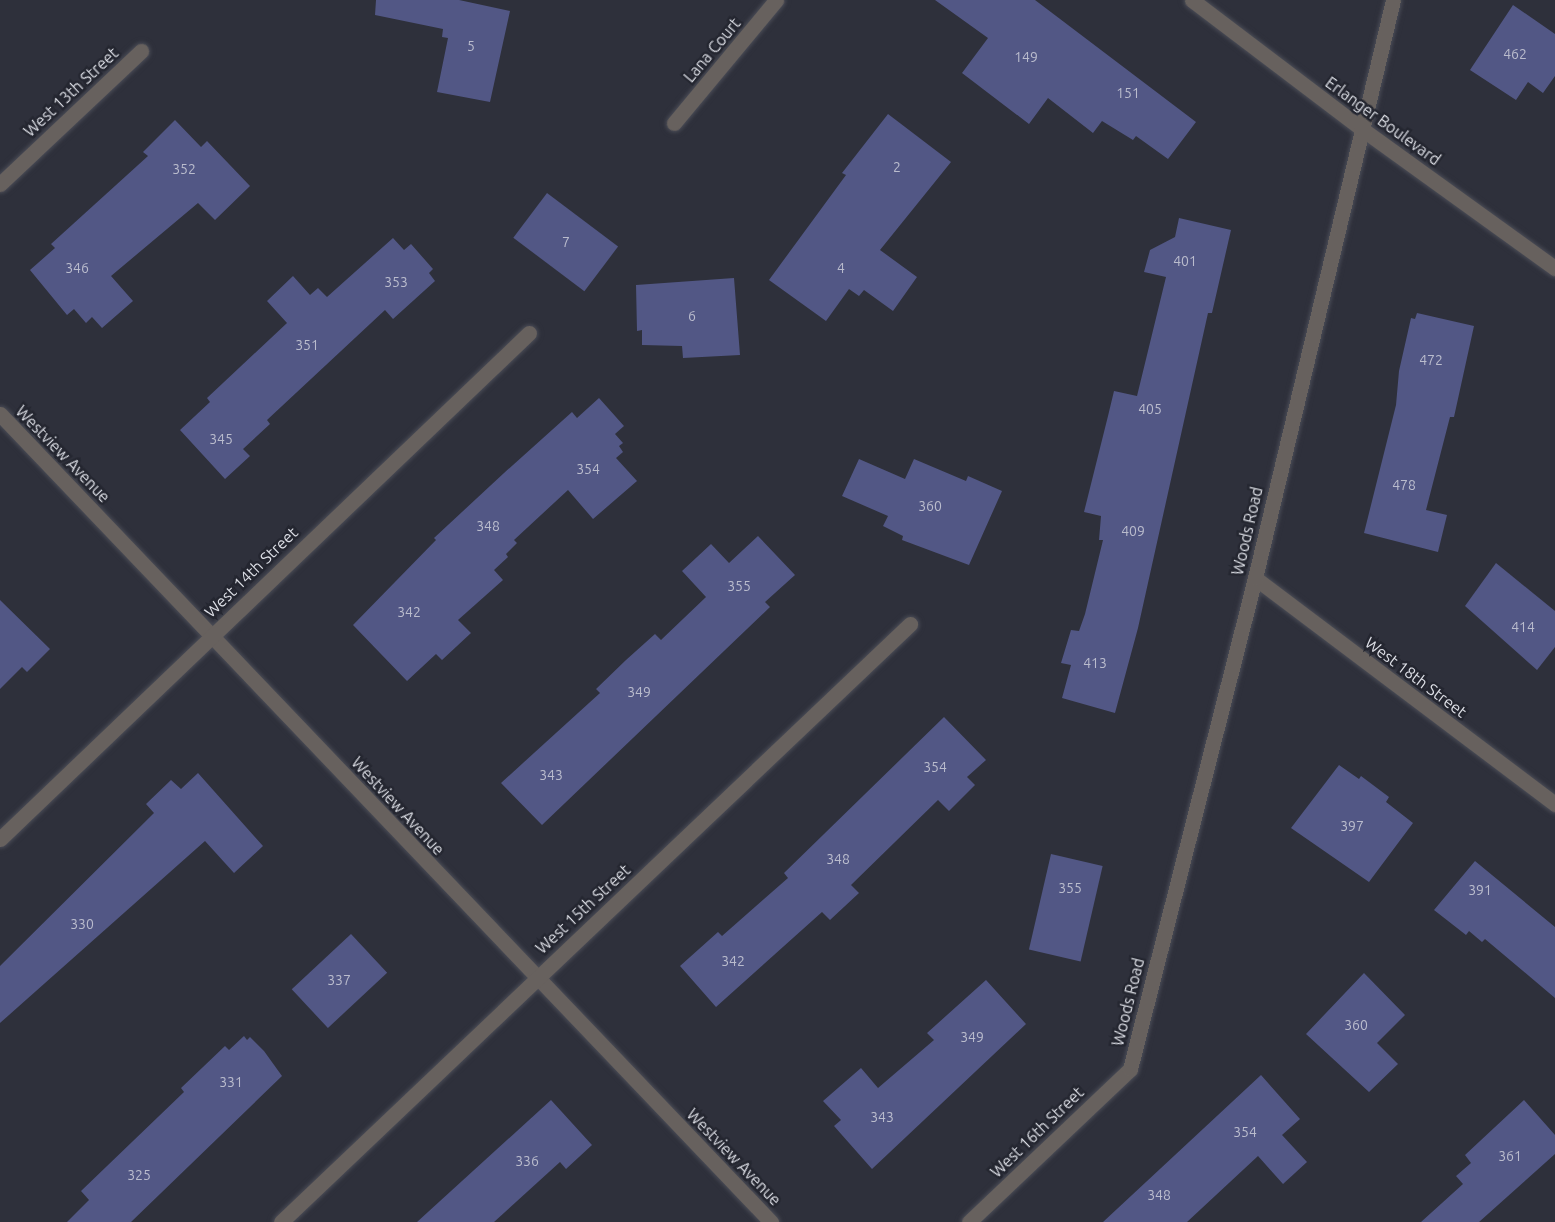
<!DOCTYPE html>
<html>
<head>
<meta charset="utf-8">
<style>
	body { margin:0 }
	#map { position:relative; width:1555px; height:1222px; overflow:hidden; background:#2e303b; font-family:Ubuntu,sans-serif }
	div>[style] { position:absolute }
	.building>* { inset:0; background:#525785; transform-origin:0 0 }
	.roads { filter:drop-shadow(0 0 2px #4a4c56) drop-shadow(0 0 2px #4a4c56) }
	.minor>* { height:15px; margin:-7.5px; padding:0 7.5px; transform-origin:7.5px; border-radius:7.5px; background:#67615e }
	.tertiary>* { height:15px; margin:-7.5px; padding:0 7.5px; transform-origin:7.5px; border-radius:7.5px; background:#67615e }
	span { translate:-50% -50%; white-space:nowrap; text-align:center; line-height:1.15; -webkit-text-stroke:5px #242630; paint-order:stroke }
	.number-label { font-size:14px; color:#babccd }
	.number-label span { -webkit-text-stroke-width:0 }
	.street-label { font-size:16px; color:#dcdee5 }
</style>
</head>
<body>
<div id="map">
	<div class="building">
		<div style="clip-path:polygon(376px 0,459px 0,510px 11px,490px 102px,437px 92px,448px 38px,442px 37px,443px 29px,375px 15px)"></div>
		<div style="clip-path:polygon(935px 0,1035px 0,1196px 122px,1168px 159px,1136px 136px,1133px 140px,1102px 121px,1093px 133px,1048px 98px,1029px 124px,962px 73px,988px 38px)"></div>
		<div style="clip-path:polygon(1513px 5px,1555px 34px,1555px 76px,1543px 93px,1528px 82px,1516px 100px,1470px 70px)"></div>
		<div style="clip-path:polygon(888px 114px,951px 162px,880px 250px,917px 277px,893px 311px,864px 290px,859px 296px,849px 289px,826px 321px,769px 280px,846px 175px,842px 173px)"></div>
		<div style="clip-path:polygon(175px 120px,201px 147px,207px 141px,250px 186px,215px 220px,198px 203px,111px 276px,133px 301px,102px 328px,92px 317px,86px 323px,74px 309px,67px 315px,30px 270px,55px 248px,51px 244px,148px 156px,143px 152px)"></div>
		<div style="left:547px;top:193px;width:89px;height:56px;rotate:37deg"></div>
		<div style="clip-path:polygon(1179px 218px,1231px 230px,1212px 313px,1208px 313px,1138px 628px,1115px 713px,1062px 698px,1071px 665px,1061px 663px,1071px 630px,1079px 631px,1085px 614px,1103px 540px,1099px 540px,1101px 516px,1084px 512px,1108px 416px,1114px 391px,1137px 396px,1166px 277px,1144px 272px,1150px 250px,1175px 237px)"></div>
		<div style="clip-path:polygon(393px 238px,404px 250px,411px 244px,433px 269px,429px 273px,435px 281px,393px 319px,385px 310px,267px 420px,270px 424px,243px 449px,250px 456px,225px 479px,180px 430px,210px 402px,207px 398px,287px 323px,267px 301px,293px 276px,310px 295px,318px 288px,327px 297px)"></div>
		<div style="clip-path:polygon(734px 278px,740px 355px,683px 358px,682px 346px,642px 345px,642px 330px,637px 331px,636px 285px)"></div>
		<div style="clip-path:polygon(1417px 313px,1474px 326px,1454px 417px,1450px 417px,1426px 510px,1447px 515px,1438px 552px,1364px 533px,1396px 405px,1399px 371px,1411px 318px,1415px 319px)"></div>
		<div style="clip-path:polygon(599px 398px,624px 426px,615px 434px,623px 443px,619px 446px,623px 452px,616px 458px,637px 481px,593px 519px,568px 490px,514px 540px,517px 543px,506px 554px,508px 557px,494px 570px,503px 580px,458px 620px,471px 633px,442px 660px,436px 654px,407px 681px,353px 625px,436px 540px,434px 538px,504px 473px,572px 412px,577px 418px)"></div>
		<div style="clip-path:polygon(859px 459px,905px 479px,914px 459px,966px 481px,968px 476px,1002px 491px,969px 565px,902px 540px,903px 536px,883px 526px,888px 516px,842px 496px)"></div>
		<div style="clip-path:polygon(758px 536px,795px 575px,765px 602px,770px 607px,542px 825px,501px 783px,600px 693px,596px 689px,626px 660px,655px 634px,661px 640px,706px 597px,682px 571px,711px 544px,729px 563px)"></div>
		<div style="clip-path:polygon(1496px 563px,1555px 611px,1555px 647px,1537px 670px,1465px 606px)"></div>
		<div style="clip-path:polygon(0 600px,50px 649px,27px 672px,22px 667px,0 689px)"></div>
		<div style="clip-path:polygon(944px 717px,986px 760px,967px 777px,975px 785px,949px 811px,938px 800px,851px 885px,859px 893px,830px 920px,822px 912px,716px 1007px,680px 966px,718px 932px,722px 936px,788px 878px,784px 873px)"></div>
		<div style="clip-path:polygon(1339px 765px,1359px 779px,1361px 776px,1389px 797px,1386px 802px,1413px 823px,1369px 882px,1291px 828px)"></div>
		<div style="clip-path:polygon(198px 773px,263px 846px,234px 873px,205px 841px,0 1023px,0 966px,154px 813px,146px 804px,171px 780px,181px 789px)"></div>
		<div style="left:1051px;top:854px;width:53px;height:98px;rotate:13deg"></div>
		<div style="clip-path:polygon(1475px 861px,1555px 927px,1555px 998px,1485px 939px,1482px 942px,1469px 931px,1466px 935px,1434px 910px)"></div>
		<div style="left:351px;top:934px;width:53px;height:81px;rotate:47deg"></div>
		<div style="clip-path:polygon(1364px 973px,1405px 1015px,1377px 1043px,1398px 1064px,1369px 1092px,1306px 1034px)"></div>
		<div style="clip-path:polygon(986px 980px,1026px 1024px,872px 1169px,834px 1126px,841px 1120px,823px 1101px,861px 1068px,878px 1088px,934px 1040px,927px 1033px)"></div>
		<div style="clip-path:polygon(244px 1036px,247px 1040px,250px 1037px,264px 1051px,282px 1076px,131px 1222px,67px 1222px,89px 1200px,81px 1191px,184px 1092px,181px 1088px,225px 1046px,229px 1050px)"></div>
		<div style="clip-path:polygon(1261px 1075px,1300px 1119px,1282px 1135px,1307px 1162px,1283px 1184px,1258px 1156px,1187px 1222px,1103px 1222px)"></div>
		<div style="clip-path:polygon(551px 1100px,592px 1145px,566px 1169px,560px 1162px,494px 1222px,417px 1222px)"></div>
		<div style="clip-path:polygon(1524px 1100px,1555px 1135px,1555px 1154px,1479px 1222px,1421px 1222px,1463px 1184px,1456px 1176px,1471px 1163px,1465px 1155px)"></div>
	</div>
	<div class="roads">
		<div class="minor">
			<div style="left:1192px;top:0;width:213px;rotate:37.2deg"></div>
			<div style="left:1362px;top:129px;width:238px;rotate:35.8deg"></div>
			<div style="left:674px;top:123px;width:160px;rotate:-50.3deg"></div>
			<div style="left:0;top:184px;width:194px;rotate:-43.3deg"></div>
			<div style="left:0;top:414px;width:1117px;rotate:46.34deg"></div>
			<div style="left:1255px;top:578px;width:376px;rotate:37deg"></div>
			<div style="left:0;top:839px;width:732px;rotate:-43.73deg"></div>
			<div style="left:281px;top:1222px;width:868px;rotate:-43.55deg"></div>
		</div>
		<div class="tertiary">
			<div style="left:969px;top:1222px;width:222px;rotate:-43.5deg"></div>
			<div style="left:1130px;top:1069px;width:507px;rotate:-75.72deg"></div>
			<div style="left:1255px;top:578px;width:594px;rotate:-76.57deg"></div>
		</div>
	</div>
	<div class="number-label">
		<span style="left:471px;top:46px">5</span>
		<span style="left:1515px;top:54px">462</span>
		<span style="left:1026px;top:57px">149</span>
		<span style="left:1128px;top:93px">151</span>
		<span style="left:897px;top:167px">2</span>
		<span style="left:184px;top:169px">352</span>
		<span style="left:566px;top:242px">7</span>
		<span style="left:1185px;top:261px">401</span>
		<span style="left:77px;top:268px">346</span>
		<span style="left:841px;top:268px">4</span>
		<span style="left:396px;top:282px">353</span>
		<span style="left:692px;top:316px">6</span>
		<span style="left:307px;top:345px">351</span>
		<span style="left:1431px;top:360px">472</span>
		<span style="left:1150px;top:409px">405</span>
		<span style="left:221px;top:439px">345</span>
		<span style="left:588px;top:469px">354</span>
		<span style="left:1404px;top:485px">478</span>
		<span style="left:930px;top:506px">360</span>
		<span style="left:488px;top:526px">348</span>
		<span style="left:1133px;top:531px">409</span>
		<span style="left:739px;top:586px">355</span>
		<span style="left:409px;top:612px">342</span>
		<span style="left:1523px;top:627px">414</span>
		<span style="left:1095px;top:663px">413</span>
		<span style="left:639px;top:692px">349</span>
		<span style="left:935px;top:767px">354</span>
		<span style="left:551px;top:775px">343</span>
		<span style="left:1352px;top:826px">397</span>
		<span style="left:838px;top:859px">348</span>
		<span style="left:1070px;top:888px">355</span>
		<span style="left:1480px;top:890px">391</span>
		<span style="left:82px;top:924px">330</span>
		<span style="left:733px;top:961px">342</span>
		<span style="left:339px;top:980px">337</span>
		<span style="left:1356px;top:1025px">360</span>
		<span style="left:972px;top:1037px">349</span>
		<span style="left:231px;top:1082px">331</span>
		<span style="left:882px;top:1117px">343</span>
		<span style="left:1245px;top:1132px">354</span>
		<span style="left:1510px;top:1156px">361</span>
		<span style="left:527px;top:1161px">336</span>
		<span style="left:139px;top:1175px">325</span>
		<span style="left:1159px;top:1195px">348</span>
	</div>
	<div class="street-label">
		<span style="left:712px;top:50px;rotate:-50deg">Lana Court</span>
		<span style="left:71px;top:92px;rotate:-43deg">West 13th Street</span>
		<span style="left:1383px;top:121px;rotate:36deg">Erlanger Boulevard</span>
		<span style="left:63px;top:454px;rotate:46deg">Westview Avenue</span>
		<span style="left:1247px;top:531px;rotate:-77deg">Woods Road</span>
		<span style="left:251px;top:572px;rotate:-44deg">West 14th Street</span>
		<span style="left:1416px;top:677px;rotate:37deg">West 18th Street</span>
		<span style="left:398px;top:806px;rotate:47deg">Westview Avenue</span>
		<span style="left:583px;top:909px;rotate:-43deg">West 15th Street</span>
		<span style="left:1128px;top:1002px;rotate:-76deg">Woods Road</span>
		<span style="left:1037px;top:1132px;rotate:-44deg">West 16th Street</span>
		<span style="left:734px;top:1157px;rotate:46deg">Westview Avenue</span>
	</div>
</div>
</body>
</html>
